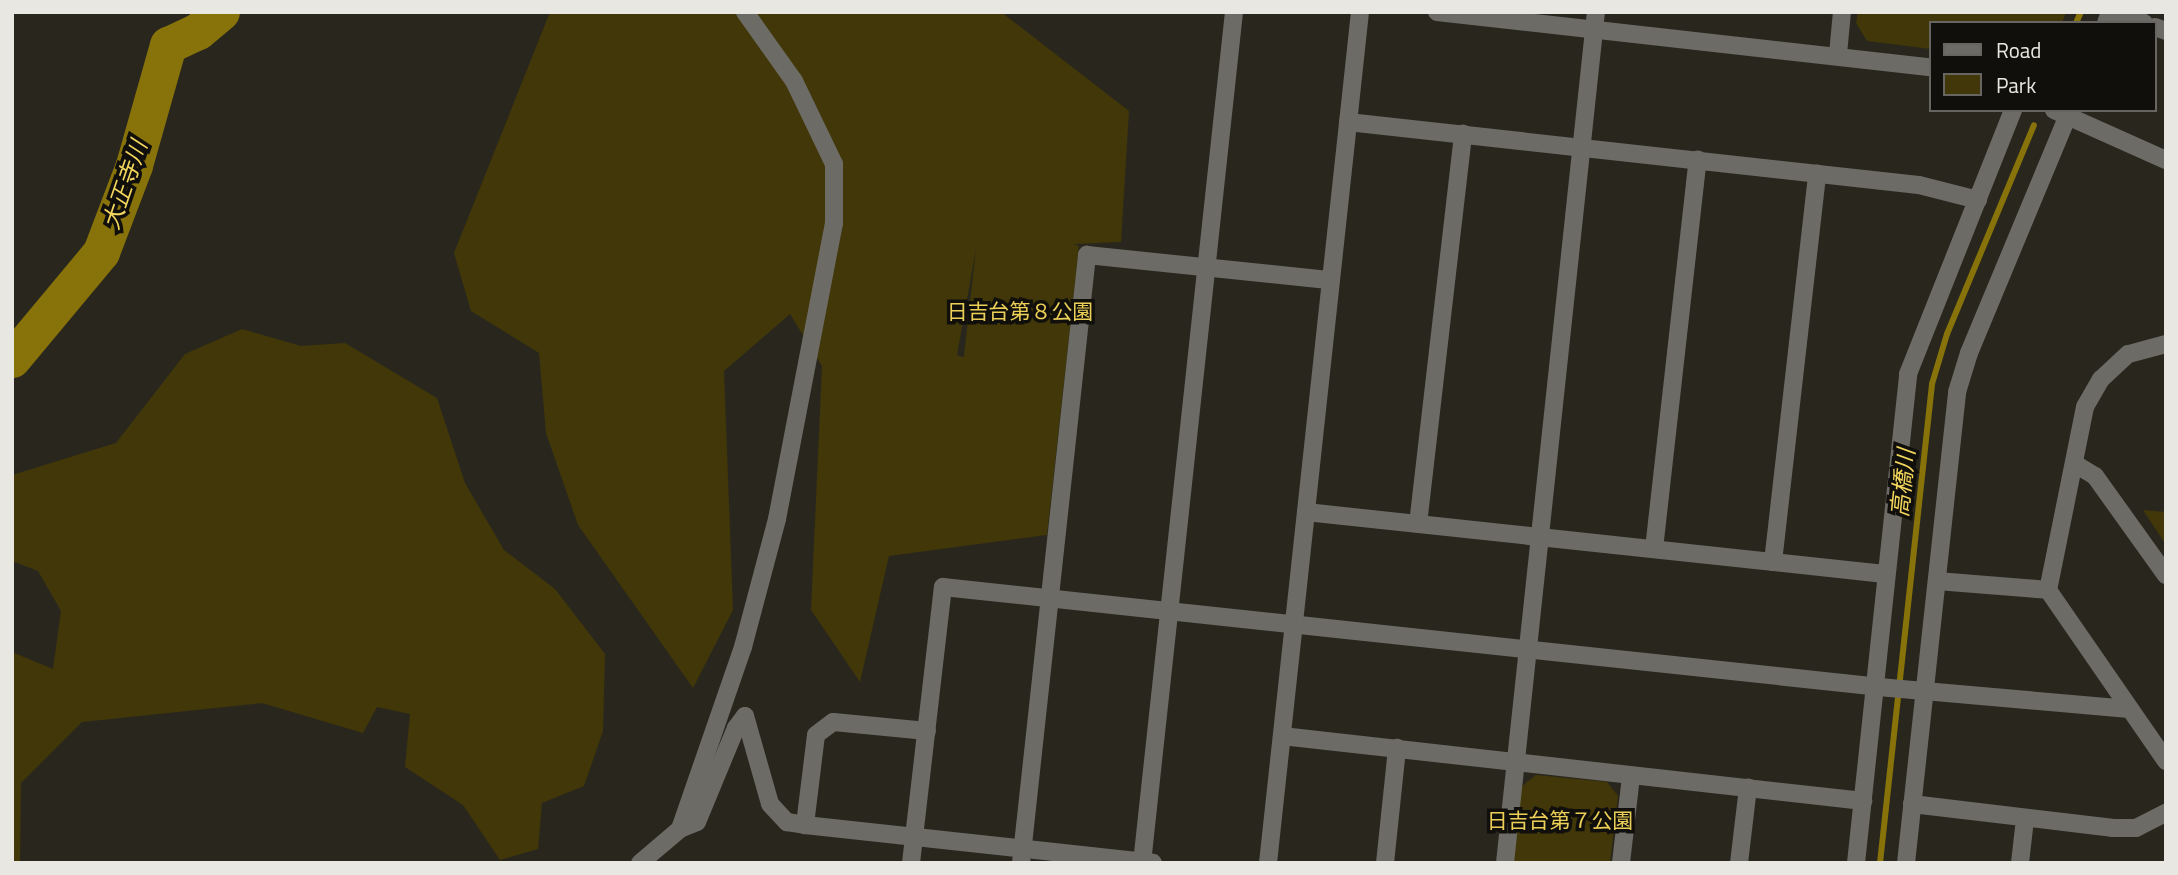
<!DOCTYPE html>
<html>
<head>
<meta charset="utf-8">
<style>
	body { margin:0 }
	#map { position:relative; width:2178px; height:875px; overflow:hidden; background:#29271d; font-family:"Titillium Web","Noto Sans JP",sans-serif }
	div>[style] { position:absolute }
	.green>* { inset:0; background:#413708 }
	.stream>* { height:6px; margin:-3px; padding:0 3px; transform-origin:3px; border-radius:3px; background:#87730a }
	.river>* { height:37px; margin:-18.5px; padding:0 18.5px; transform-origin:18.5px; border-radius:18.5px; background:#87730a }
	.minor>* { height:18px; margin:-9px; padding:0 9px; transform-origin:9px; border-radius:9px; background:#6d6b66 }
	.tertiary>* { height:18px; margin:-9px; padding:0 9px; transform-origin:9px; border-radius:9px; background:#6d6b66 }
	span { translate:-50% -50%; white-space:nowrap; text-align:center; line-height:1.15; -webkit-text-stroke:7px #110f0b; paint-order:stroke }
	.park-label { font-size:21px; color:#ebcf56 }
	.water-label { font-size:23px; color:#f2d65d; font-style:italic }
	.frame { position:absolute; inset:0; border:14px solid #e9e7e1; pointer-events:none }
	.legend { position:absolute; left:1929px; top:21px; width:228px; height:91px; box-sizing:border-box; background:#110f0b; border:2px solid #676561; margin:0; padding:9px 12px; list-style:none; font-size:21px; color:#e9e7e1 }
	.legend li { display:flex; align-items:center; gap:14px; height:35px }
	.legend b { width:35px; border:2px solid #676561 }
</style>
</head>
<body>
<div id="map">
	<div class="green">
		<div style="clip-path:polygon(evenodd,550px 12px,1001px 12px,1129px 111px,1121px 242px,1074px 244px,1079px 246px,1047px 535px,889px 556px,860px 682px,811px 610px,822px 366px,790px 314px,724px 371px,733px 610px,693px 688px,578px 525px,546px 433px,539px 353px,471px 311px,454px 253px,550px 12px,976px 249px,964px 356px,963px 357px,957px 355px,976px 249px)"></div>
		<div style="clip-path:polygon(1858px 12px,2066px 12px,2062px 23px,1931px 23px,1931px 49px,1867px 41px,1856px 23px)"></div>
		<div style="clip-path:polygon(242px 329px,301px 346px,345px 343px,437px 398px,465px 483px,504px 550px,555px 589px,605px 654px,603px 731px,584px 786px,542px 803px,538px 849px,500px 860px,463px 805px,405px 767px,410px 714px,377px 707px,363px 733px,262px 703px,82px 722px,21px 783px,20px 863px,12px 863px,12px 652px,53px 669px,61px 611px,38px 571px,12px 561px,12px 475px,116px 443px,185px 354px)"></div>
		<div style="clip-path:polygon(2143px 510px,2166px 512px,2166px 545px)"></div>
		<div style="clip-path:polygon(1536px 775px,1607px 782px,1618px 796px,1610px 863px,1513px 863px,1521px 787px)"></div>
	</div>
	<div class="stream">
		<div style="left:2076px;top:23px;width:12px;rotate:-66deg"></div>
		<div style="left:1880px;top:863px;width:482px;rotate:-83.8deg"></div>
		<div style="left:1932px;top:384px;width:52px;rotate:-73.3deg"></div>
		<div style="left:1947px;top:334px;width:226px;rotate:-67.4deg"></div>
	</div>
	<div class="river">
		<div style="left:12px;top:359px;width:139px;rotate:-50.2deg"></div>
		<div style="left:101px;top:252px;width:93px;rotate:-69.2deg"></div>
		<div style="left:134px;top:165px;width:125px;rotate:-74.2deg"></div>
		<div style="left:168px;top:45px;width:33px;rotate:-25deg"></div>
		<div style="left:198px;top:31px;width:30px;rotate:-40deg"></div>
	</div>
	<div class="minor">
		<div style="left:2117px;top:12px;width:29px;rotate:22deg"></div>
		<div style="left:2155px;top:27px;width:12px;rotate:20deg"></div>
		<div style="left:1838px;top:54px;width:42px;rotate:-84.6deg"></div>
		<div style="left:1348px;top:122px;width:574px;rotate:6.3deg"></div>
		<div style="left:1919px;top:185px;width:61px;rotate:14.3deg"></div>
		<div style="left:2166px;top:344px;width:39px;rotate:165deg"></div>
		<div style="left:2128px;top:354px;width:37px;rotate:137deg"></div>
		<div style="left:2101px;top:379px;width:32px;rotate:120deg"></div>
		<div style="left:2085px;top:407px;width:187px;rotate:101.4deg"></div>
		<div style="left:2048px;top:590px;width:208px;rotate:55.4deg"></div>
		<div style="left:2075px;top:464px;width:23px;rotate:31deg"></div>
		<div style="left:2095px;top:476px;width:122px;rotate:54.4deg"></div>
		<div style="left:1306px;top:512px;width:582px;rotate:6.11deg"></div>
		<div style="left:1418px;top:524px;width:393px;rotate:-83.4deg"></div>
		<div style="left:1654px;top:549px;width:392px;rotate:-83.6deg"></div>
		<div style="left:1773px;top:562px;width:391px;rotate:-83.5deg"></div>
		<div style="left:1937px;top:581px;width:111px;rotate:4.6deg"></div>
		<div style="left:927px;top:731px;width:94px;rotate:-174.5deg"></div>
		<div style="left:833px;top:722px;width:21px;rotate:143deg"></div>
		<div style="left:816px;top:735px;width:91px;rotate:97deg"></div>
		<div style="left:805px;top:825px;width:350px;rotate:6.2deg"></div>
		<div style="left:1282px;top:736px;width:585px;rotate:6.38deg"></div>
		<div style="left:1912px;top:804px;width:201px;rotate:6.8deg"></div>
		<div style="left:2112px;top:828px;width:24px"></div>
		<div style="left:2136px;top:828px;width:34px;rotate:-27deg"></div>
		<div style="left:680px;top:829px;width:18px;rotate:-22deg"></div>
		<div style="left:697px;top:822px;width:102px;rotate:-67.5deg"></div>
		<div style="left:736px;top:728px;width:15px;rotate:-53deg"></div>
		<div style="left:745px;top:716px;width:91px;rotate:74.1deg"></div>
		<div style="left:770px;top:804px;width:25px;rotate:47deg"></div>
		<div style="left:787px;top:822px;width:18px;rotate:9deg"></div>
		<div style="left:640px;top:863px;width:52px;rotate:-40.4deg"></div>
		<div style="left:680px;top:829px;width:193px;rotate:-70.9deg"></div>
		<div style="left:743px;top:647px;width:132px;rotate:-75.1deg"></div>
		<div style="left:777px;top:519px;width:301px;rotate:-79.1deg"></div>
		<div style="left:834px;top:223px;width:59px;rotate:-90deg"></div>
		<div style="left:834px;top:164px;width:92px;rotate:-115.7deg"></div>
		<div style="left:794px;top:81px;width:85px;rotate:-125.4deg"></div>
		<div style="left:911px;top:863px;width:278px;rotate:-83.4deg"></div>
		<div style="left:943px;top:587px;width:952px;rotate:6.09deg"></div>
		<div style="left:1890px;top:688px;width:240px;rotate:5deg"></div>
		<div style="left:1021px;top:863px;width:612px;rotate:-83.8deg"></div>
		<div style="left:1087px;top:255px;width:245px;rotate:5.9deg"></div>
		<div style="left:1268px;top:863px;width:856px;rotate:-83.83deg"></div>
		<div style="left:1385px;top:863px;width:116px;rotate:-84deg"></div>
		<div style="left:1505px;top:863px;width:856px;rotate:-83.9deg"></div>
		<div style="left:1621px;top:863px;width:88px;rotate:-83.4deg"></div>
		<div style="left:1739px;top:863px;width:76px;rotate:-83.2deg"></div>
		<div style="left:1856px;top:863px;width:492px;rotate:-83.9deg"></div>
		<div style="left:1908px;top:374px;width:284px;rotate:-68.3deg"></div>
		<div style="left:2020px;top:863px;width:44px;rotate:-83.5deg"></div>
	</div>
	<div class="tertiary">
		<div style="left:1437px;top:12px;width:497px;rotate:6.4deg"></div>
		<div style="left:2106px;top:23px;width:12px;rotate:-70deg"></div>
		<div style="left:2054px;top:110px;width:123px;rotate:24.1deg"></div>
		<div style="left:1142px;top:863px;width:856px;rotate:-83.83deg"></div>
		<div style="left:1906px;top:863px;width:474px;rotate:-83.8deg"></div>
		<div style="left:1957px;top:392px;width:41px;rotate:-72.9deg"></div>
		<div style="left:1969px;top:353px;width:263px;rotate:-67.4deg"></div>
	</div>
	<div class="park-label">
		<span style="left:1020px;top:311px">日吉台第８公園</span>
		<span style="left:1560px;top:820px">日吉台第７公園</span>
	</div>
	<div class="water-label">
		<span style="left:125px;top:185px;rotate:-71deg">大正寺川</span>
		<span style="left:1903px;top:483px;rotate:-84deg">高橋川</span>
	</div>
	<div class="frame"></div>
	<ul class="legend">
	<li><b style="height:9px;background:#6d6b66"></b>Road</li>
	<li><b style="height:19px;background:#413708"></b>Park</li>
	</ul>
</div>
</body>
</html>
